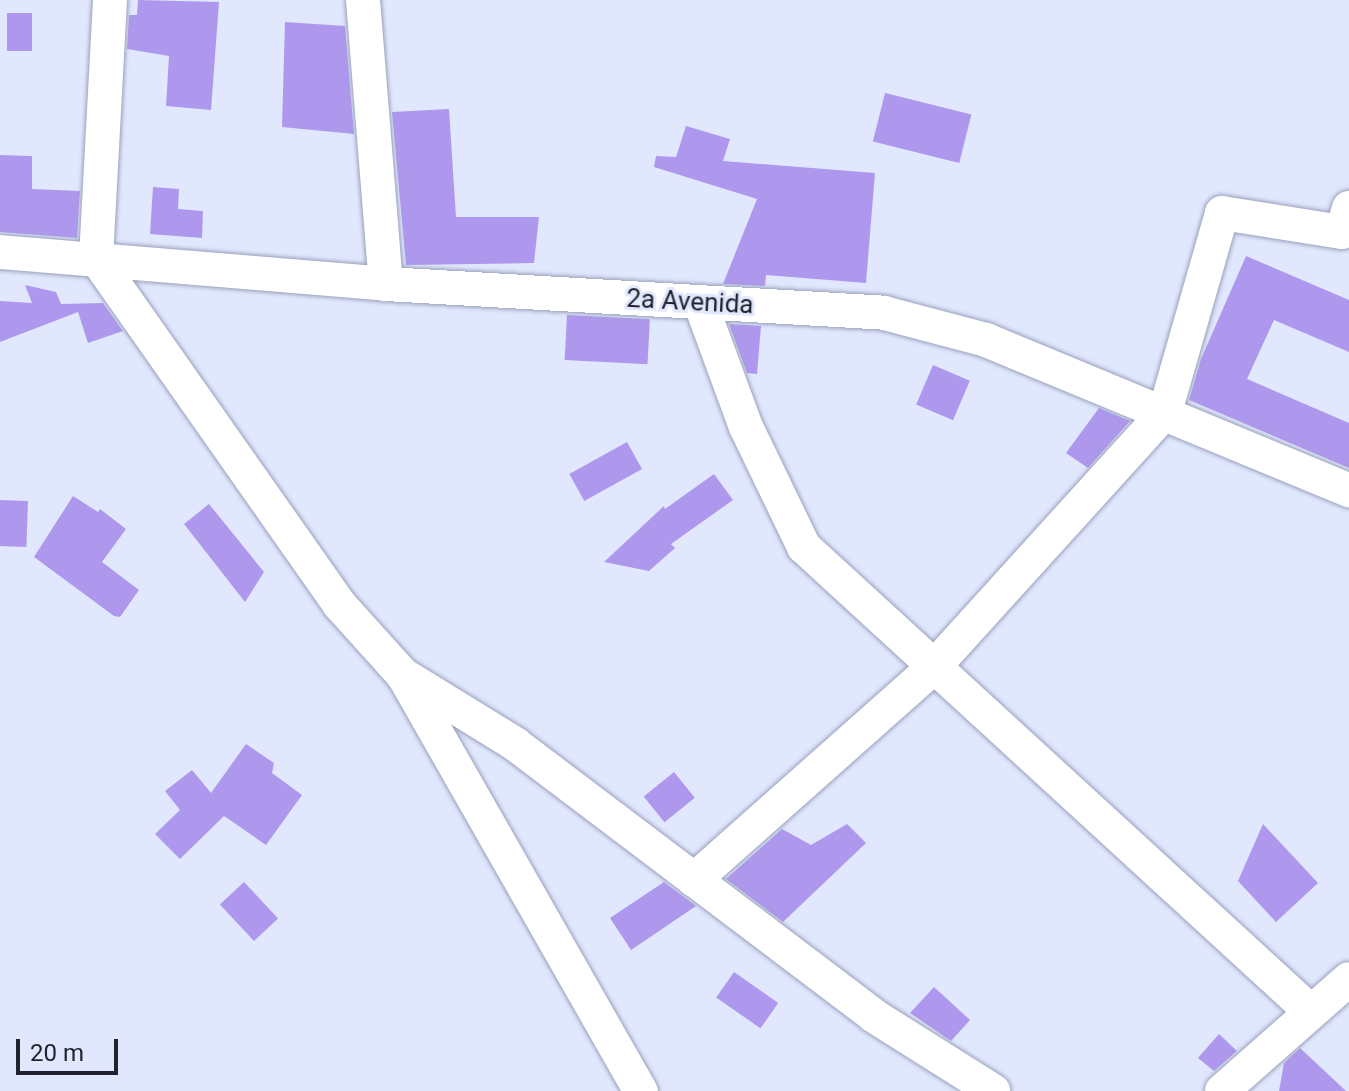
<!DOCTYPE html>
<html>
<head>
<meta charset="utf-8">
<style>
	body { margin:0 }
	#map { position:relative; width:1349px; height:1091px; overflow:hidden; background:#e1e8fe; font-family:Roboto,sans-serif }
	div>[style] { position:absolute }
	.building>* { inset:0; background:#ae98ed; transform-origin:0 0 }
	.roads { filter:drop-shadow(0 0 2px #99a1bc) drop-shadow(0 0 2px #99a1bc) }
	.minor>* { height:34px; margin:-17px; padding:0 17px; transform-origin:17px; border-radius:17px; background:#fff }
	span { translate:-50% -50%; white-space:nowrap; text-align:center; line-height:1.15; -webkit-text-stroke:6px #e1e8fe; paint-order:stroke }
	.street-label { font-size:26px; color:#21232e }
	.scale { position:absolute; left:16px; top:1039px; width:102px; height:36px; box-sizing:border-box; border:4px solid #21232e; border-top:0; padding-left:10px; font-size:24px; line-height:28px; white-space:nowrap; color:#21232e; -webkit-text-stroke:6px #e1e8fe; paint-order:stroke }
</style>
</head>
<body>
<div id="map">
	<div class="building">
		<div style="clip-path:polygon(138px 0,219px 2px,211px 110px,166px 106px,169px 56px,127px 49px,129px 15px,137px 15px)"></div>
		<div style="left:7px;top:13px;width:25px;height:38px"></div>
		<div style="clip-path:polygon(285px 22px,345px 26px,354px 134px,282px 127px)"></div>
		<div style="left:885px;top:93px;width:89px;height:50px;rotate:14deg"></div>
		<div style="clip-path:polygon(449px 109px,456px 217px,539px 217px,534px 263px,406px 265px,392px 112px)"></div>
		<div style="clip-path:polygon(686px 126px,730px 139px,723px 161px,875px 173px,866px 283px,766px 275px,765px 286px,723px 284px,757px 199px,654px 167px,656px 156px,676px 157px)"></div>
		<div style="clip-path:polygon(0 155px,32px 156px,32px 189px,80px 191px,77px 238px,0 232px)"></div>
		<div style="clip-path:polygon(153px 187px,179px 189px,178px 209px,203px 211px,202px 238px,150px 234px)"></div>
		<div style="clip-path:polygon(1246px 256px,1349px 300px,1349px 352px,1274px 320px,1247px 379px,1349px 423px,1349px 468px,1189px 400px,1201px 359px)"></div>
		<div style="clip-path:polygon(25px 285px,56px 292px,61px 304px,103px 303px,123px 331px,88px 343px,78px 312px,0 342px,0 301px,32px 303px)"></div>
		<div style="left:567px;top:315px;width:83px;height:45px;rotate:3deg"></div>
		<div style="clip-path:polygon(729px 324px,761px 326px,757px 374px,747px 373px)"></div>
		<div style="left:933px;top:365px;width:40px;height:43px;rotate:23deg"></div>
		<div style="clip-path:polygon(1099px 408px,1130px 421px,1088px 468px,1066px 453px)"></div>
		<div style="left:627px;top:442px;width:31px;height:66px;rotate:61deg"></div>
		<div style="clip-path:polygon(714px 474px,733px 500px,671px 544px,675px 548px,649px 571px,604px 562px,664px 506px,665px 509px)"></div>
		<div style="clip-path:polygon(73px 496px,98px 512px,100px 509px,126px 529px,102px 562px,139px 590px,120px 617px,114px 616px,34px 557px)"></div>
		<div style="left:0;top:500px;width:28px;height:46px;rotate:2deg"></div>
		<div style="clip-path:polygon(209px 504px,264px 572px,245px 602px,184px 524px)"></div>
		<div style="clip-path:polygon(246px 744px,274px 763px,272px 773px,302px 795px,266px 845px,224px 816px,180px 859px,155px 834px,180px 810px,165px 791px,192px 770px,211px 793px)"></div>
		<div style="left:674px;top:772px;width:33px;height:39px;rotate:51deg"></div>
		<div style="clip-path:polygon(847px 824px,866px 843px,783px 922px,726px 879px,782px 829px,811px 845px)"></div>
		<div style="clip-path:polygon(1263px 824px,1318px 883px,1276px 922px,1238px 881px)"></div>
		<div style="left:244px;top:882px;width:50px;height:33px;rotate:47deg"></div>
		<div style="clip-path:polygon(664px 882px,696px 906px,631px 950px,610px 918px)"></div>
		<div style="left:734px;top:972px;width:54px;height:31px;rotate:35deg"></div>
		<div style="clip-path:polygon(934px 987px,970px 1020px,951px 1041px,910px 1013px)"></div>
		<div style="clip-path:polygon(1219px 1034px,1237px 1051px,1214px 1071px,1198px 1058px)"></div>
		<div style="clip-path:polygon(1300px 1048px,1346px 1091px,1279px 1091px,1284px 1063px)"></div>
	</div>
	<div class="roads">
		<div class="minor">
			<div style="left:110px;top:0;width:258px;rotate:93.1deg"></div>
			<div style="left:96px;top:258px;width:423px;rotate:54.9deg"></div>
			<div style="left:339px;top:604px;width:96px;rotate:48deg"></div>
			<div style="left:403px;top:675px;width:132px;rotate:31.6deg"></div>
			<div style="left:515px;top:744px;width:450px;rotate:37.1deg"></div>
			<div style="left:874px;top:1016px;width:141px;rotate:32.2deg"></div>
			<div style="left:363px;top:0;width:285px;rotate:85.4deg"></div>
			<div style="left:0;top:252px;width:387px;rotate:4.7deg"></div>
			<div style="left:386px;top:284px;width:499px;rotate:3.3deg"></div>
			<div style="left:884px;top:313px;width:106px;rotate:14.8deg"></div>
			<div style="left:986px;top:340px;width:393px;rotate:22.5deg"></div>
			<div style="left:700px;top:302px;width:133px;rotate:69.8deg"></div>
			<div style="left:746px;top:427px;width:133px;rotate:64.2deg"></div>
			<div style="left:804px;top:547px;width:687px;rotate:42.52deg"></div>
			<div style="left:405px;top:678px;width:476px;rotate:60.3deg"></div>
			<div style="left:694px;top:880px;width:319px;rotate:-41.6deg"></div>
			<div style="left:933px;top:668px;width:345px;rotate:-47.8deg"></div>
			<div style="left:1165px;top:412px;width:207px;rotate:-74deg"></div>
			<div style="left:1222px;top:213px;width:121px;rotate:9deg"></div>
			<div style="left:1342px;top:232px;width:25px;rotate:-74deg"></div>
			<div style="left:1222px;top:1091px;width:169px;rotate:-41.4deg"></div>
		</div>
	</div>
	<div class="street-label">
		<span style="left:690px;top:302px;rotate:3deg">2a Avenida</span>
	</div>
	<div class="scale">20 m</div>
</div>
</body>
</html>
